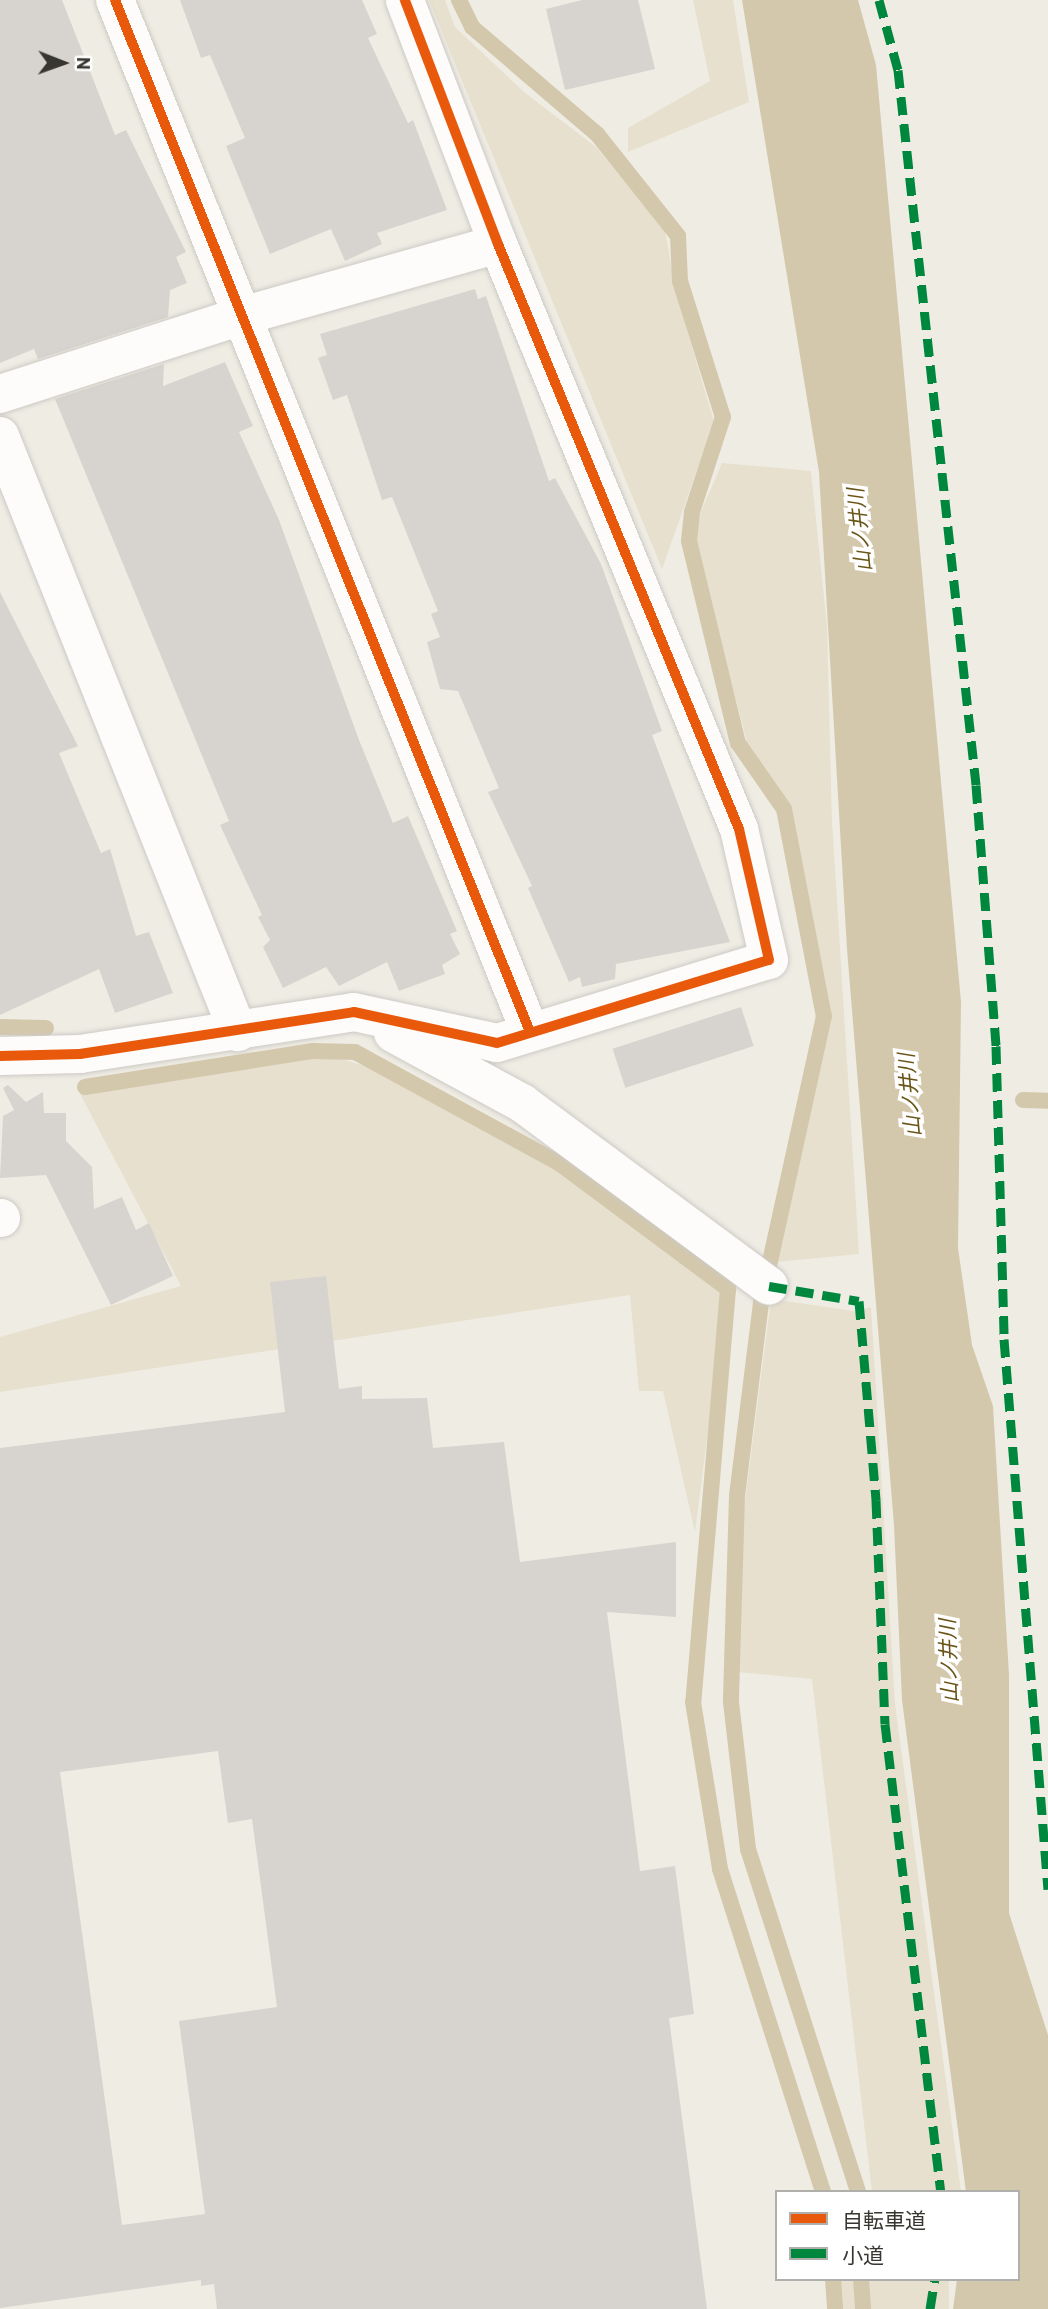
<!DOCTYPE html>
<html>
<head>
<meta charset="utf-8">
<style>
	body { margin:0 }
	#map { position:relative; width:1048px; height:2309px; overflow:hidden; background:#efece4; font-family:Barlow,"Noto Sans JP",sans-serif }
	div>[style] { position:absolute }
	.green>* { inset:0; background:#e7e0ce; transform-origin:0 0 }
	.water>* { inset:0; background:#d4c8ac }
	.stream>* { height:16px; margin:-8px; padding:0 8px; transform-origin:8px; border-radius:8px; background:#d4c8ac }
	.building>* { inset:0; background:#d7d4cf; transform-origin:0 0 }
	.roads { filter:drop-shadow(0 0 2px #cccac4) drop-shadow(0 0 2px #cccac4) }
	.street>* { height:38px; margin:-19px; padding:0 19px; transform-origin:19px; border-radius:19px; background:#fdfcfb }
	.quiet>* { height:9px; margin-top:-4.5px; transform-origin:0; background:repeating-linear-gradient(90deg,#00873e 0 18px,transparent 0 27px) }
	.cycleway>* { height:10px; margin:-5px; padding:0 5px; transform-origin:5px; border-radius:5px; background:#e8590c }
	span { translate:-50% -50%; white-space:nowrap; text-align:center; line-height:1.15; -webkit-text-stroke:7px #fff; paint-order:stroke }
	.water-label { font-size:21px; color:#6a5517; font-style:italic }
	.legend { position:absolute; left:775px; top:2190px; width:245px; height:91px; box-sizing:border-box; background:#fff; border:2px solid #afafac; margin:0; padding:9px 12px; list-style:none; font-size:21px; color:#383630 }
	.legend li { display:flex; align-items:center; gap:14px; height:35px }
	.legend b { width:35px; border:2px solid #afafac }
	.north { position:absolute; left:28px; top:28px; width:70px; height:70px; -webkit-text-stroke:5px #fff; paint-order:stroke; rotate:91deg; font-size:19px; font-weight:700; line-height:28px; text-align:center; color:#383630 }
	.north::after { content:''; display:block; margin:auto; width:24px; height:32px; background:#383630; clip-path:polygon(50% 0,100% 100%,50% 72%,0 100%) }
</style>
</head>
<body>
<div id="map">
	<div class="green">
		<div style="clip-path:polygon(429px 0,445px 0,455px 27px,524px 92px,596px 147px,665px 230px,676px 293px,714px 422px,662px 569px)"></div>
		<div style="clip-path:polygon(693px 0,733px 0,749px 102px,628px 152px,628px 128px,710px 81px)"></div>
		<div style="clip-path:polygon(722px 463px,811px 471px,827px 626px,832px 821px,859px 1254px,777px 1262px,832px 1017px,791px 811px,747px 742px,695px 544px,700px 514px)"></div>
		<div style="clip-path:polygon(327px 1055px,399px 1076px,570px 1175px,726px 1292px,695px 1532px,663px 1391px,639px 1391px,630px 1295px,0 1392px,0 1337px,181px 1286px,77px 1088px)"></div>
		<div style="clip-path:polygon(771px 1299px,854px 1311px,871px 1307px,895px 1704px,961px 2192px,872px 2192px,812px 1679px,737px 1672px,742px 1524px)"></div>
		<div style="left:841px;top:2279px;width:108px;height:30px"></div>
	</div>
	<div class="water">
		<div style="clip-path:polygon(742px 0,858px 0,876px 65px,961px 1002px,958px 1248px,972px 1345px,993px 1406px,1009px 1675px,1009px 1913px,1048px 2035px,1048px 2309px,953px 2309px,957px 2279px,1018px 2279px,1018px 2192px,966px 2192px,902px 1700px,894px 1525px,847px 949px,819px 472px)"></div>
	</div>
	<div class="stream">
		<div style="left:459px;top:0;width:30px;rotate:64deg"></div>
		<div style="left:472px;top:27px;width:165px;rotate:40.6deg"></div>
		<div style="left:597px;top:134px;width:130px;rotate:51.5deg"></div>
		<div style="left:678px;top:236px;width:45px;rotate:87.5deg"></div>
		<div style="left:680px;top:281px;width:143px;rotate:72.5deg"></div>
		<div style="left:723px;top:417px;width:100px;rotate:108.1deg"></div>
		<div style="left:692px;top:512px;width:29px;rotate:96deg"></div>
		<div style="left:689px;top:541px;width:208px;rotate:76.4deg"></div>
		<div style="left:738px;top:743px;width:80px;rotate:55.1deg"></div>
		<div style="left:784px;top:809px;width:211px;rotate:79.1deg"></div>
		<div style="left:824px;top:1016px;width:294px;rotate:102.4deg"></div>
		<div style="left:761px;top:1303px;width:194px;rotate:97.1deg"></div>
		<div style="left:737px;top:1496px;width:206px;rotate:91.7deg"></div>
		<div style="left:731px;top:1702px;width:148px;rotate:83.4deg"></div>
		<div style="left:748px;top:1849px;width:360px;rotate:72.2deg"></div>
		<div style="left:0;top:1027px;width:46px;rotate:1.2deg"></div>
		<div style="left:85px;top:1087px;width:231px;rotate:-9deg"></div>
		<div style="left:313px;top:1051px;width:42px;rotate:1.4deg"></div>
		<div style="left:355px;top:1052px;width:232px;rotate:28.6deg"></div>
		<div style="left:559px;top:1163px;width:211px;rotate:36.7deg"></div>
		<div style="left:728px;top:1289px;width:414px;rotate:94.8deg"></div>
		<div style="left:693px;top:1702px;width:169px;rotate:80.8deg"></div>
		<div style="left:720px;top:1869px;width:339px;rotate:72.3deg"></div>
		<div style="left:1023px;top:1100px;width:25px;rotate:2deg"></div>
		<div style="left:833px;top:2279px;width:30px;rotate:86deg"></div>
		<div style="left:861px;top:2279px;width:30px;rotate:86deg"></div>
	</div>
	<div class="building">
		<div style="clip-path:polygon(0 0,62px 0,115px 135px,126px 130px,186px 252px,176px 257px,187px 283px,170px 290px,168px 317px,38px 359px,34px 349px,0 363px)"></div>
		<div style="clip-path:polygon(180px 0,362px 0,377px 34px,368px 38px,408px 123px,413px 120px,447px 210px,377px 233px,382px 244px,345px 261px,331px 229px,270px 254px,226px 146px,245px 138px,210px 55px,201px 58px)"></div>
		<div style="clip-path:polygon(582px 0,638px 0,655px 69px,565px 90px,546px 9px)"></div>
		<div style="clip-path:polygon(475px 289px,478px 299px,486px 296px,549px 481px,555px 478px,601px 564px,662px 731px,652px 735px,730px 942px,616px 964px,615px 979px,582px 987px,580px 977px,569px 982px,528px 888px,532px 886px,488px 792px,499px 788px,458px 691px,440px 689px,427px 642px,440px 637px,431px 614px,438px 611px,392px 497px,382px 500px,347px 395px,333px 400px,318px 358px,327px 355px,320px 334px)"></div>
		<div style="clip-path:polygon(225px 362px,253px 426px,239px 432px,279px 520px,359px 740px,393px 823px,408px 816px,457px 931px,450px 934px,460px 954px,442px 965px,445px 974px,399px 991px,387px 962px,339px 986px,326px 967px,283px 988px,263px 947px,270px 940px,258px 917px,262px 915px,220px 825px,229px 821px,55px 399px,164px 364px,163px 386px)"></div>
		<div style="clip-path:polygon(0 592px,78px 746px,59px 753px,101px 853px,110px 849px,136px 936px,149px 932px,173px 993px,115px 1013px,99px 969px,0 1015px)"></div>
		<div style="left:741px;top:1007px;width:41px;height:135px;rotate:72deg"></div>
		<div style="clip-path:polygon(8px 1085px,26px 1102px,43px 1092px,44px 1113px,66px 1113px,66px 1141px,92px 1167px,94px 1209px,122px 1197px,136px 1230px,149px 1223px,173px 1276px,111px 1305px,46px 1175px,0 1178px,3px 1116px,14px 1110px,3px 1088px)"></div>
		<div style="clip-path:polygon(evenodd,326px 1276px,339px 1389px,362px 1386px,362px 1399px,427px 1398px,433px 1448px,504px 1442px,520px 1562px,676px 1542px,676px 1617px,607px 1612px,640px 1871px,675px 1866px,694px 2014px,669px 2018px,707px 2309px,217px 2309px,214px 2284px,201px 2286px,201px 2280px,0 2308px,0 1448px,285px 1412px,270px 1282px,326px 1276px,218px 1751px,228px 1823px,252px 1819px,277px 2007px,179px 2021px,205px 2214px,122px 2225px,60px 1772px,218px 1751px)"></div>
	</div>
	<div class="roads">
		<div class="street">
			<div style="left:115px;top:0;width:1112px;rotate:68.09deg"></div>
			<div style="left:0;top:394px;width:254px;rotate:-17.9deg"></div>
			<div style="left:242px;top:316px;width:266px;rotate:-15.7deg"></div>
			<div style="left:0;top:436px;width:642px;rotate:68.23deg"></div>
			<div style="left:393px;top:1033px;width:147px;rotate:28.5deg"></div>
			<div style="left:522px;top:1103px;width:307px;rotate:36.5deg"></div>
			<div style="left:0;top:1056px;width:80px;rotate:-1.4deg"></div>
			<div style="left:80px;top:1054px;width:277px;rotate:-8.7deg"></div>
			<div style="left:354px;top:1012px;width:146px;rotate:12.2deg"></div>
			<div style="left:497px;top:1043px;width:284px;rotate:-17deg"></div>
			<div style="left:769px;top:960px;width:134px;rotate:-102.9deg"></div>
			<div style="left:739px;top:829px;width:633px;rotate:-112.39deg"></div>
			<div style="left:498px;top:244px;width:261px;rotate:-110.9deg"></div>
			<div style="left:0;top:1218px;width:1px"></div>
		</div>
	</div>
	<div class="quiet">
		<div style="left:879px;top:0;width:73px;rotate:74.8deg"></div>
		<div style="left:898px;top:70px;width:719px;rotate:83.77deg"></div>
		<div style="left:976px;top:785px;width:262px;rotate:85.6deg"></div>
		<div style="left:996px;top:1046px;width:293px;rotate:88.4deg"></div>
		<div style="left:1004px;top:1339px;width:552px;rotate:85.43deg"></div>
		<div style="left:769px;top:1286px;width:91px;rotate:9.5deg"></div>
		<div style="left:859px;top:1301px;width:200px;rotate:85.1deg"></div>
		<div style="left:876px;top:1500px;width:224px;rotate:87.7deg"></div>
		<div style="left:885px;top:1724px;width:471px;rotate:83.2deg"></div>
		<div style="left:930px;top:2309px;width:30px;rotate:-81deg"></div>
	</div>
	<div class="cycleway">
		<div style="left:115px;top:0;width:1112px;rotate:68.09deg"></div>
		<div style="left:0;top:1056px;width:80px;rotate:-1.4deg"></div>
		<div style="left:80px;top:1054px;width:277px;rotate:-8.7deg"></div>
		<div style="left:354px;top:1012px;width:146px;rotate:12.2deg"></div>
		<div style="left:497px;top:1043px;width:284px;rotate:-17deg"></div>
		<div style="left:769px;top:960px;width:134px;rotate:-102.9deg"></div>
		<div style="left:739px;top:829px;width:633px;rotate:-112.39deg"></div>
		<div style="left:498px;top:244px;width:261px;rotate:-110.9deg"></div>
	</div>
	<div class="water-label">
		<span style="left:859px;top:530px;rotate:-96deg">山ノ井川</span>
		<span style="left:909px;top:1095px;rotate:-95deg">山ノ井川</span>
		<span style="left:948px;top:1661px;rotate:-92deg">山ノ井川</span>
	</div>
	<ul class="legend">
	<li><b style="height:9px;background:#e8590c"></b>自転車道</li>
	<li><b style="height:9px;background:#00873e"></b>小道</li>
	</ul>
	<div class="north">N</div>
</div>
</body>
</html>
